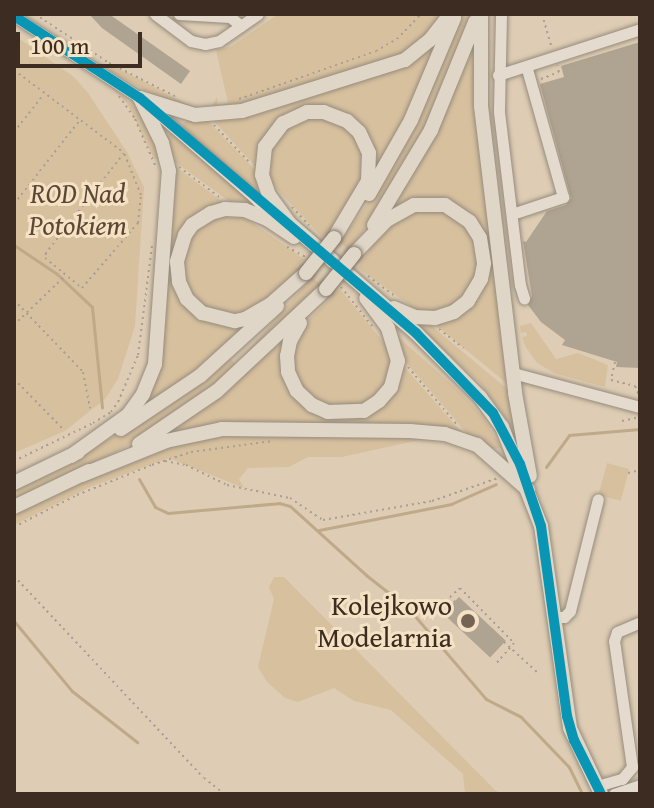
<!DOCTYPE html>
<html>
<head>
<meta charset="utf-8">
<style>
	body { margin:0 }
	#map { position:relative; width:654px; height:808px; overflow:hidden; background:#decdb4; font-family:"Gentium Book Plus",serif }
	div>[style] { position:absolute }
	.green>* { inset:0; background:#d7c09e; transform-origin:0 0 }
	.stream>* { height:3px; margin:-1.5px; padding:0 1.5px; transform-origin:1.5px; border-radius:1.5px; background:#bfa989 }
	.building>* { inset:0; background:#afa391; transform-origin:0 0 }
	.path>* { height:2px; margin-top:-1px; transform-origin:0; background:repeating-linear-gradient(90deg,#a89f95 0 2px,transparent 0 6px) }
	.roads { filter:drop-shadow(0 0 2px #968b7c) drop-shadow(0 0 2px #968b7c) }
	.minor>* { height:11px; margin:-5.5px; padding:0 5.5px; transform-origin:5.5px; border-radius:5.5px; background:#e4dbce }
	.major>* { height:14px; margin:-7px; padding:0 7px; transform-origin:7px; border-radius:7px; background:#dfd6c7 }
	.bridges { filter:drop-shadow(0 0 2px #807668) drop-shadow(0 0 2px #807668) }
	.major-bridge>* { height:14px; margin:-7px; padding:0 7px; transform-origin:7px; border-radius:7px; background:#dfd6c7 }
	.bus-1>* { height:10px; margin:-5px; padding:0 5px; transform-origin:5px; border-radius:5px; background:#0996b4 }
	.dots>* { width:22px; height:22px; translate:-50% -50%; box-sizing:border-box; border:4px solid #f5e1c3; border-radius:50% }
	span { translate:-50% -50%; white-space:nowrap; text-align:center; line-height:1.15; -webkit-text-stroke:6px #f5e1c3; paint-order:stroke }
	.park-label { font-size:28px; color:#5a4736; font-style:italic }
	.poi-label { font-size:28px; color:#3c2c21 }
	.right { translate:-100% -50%; text-align:right }
	.frame { position:absolute; inset:0; border:16px solid #3c2c21; pointer-events:none }
	.scale { position:absolute; left:16px; top:32px; width:126px; height:36px; box-sizing:border-box; border:4px solid #3c2c21; border-top:0; padding-left:10px; font-size:24px; line-height:28px; white-space:nowrap; color:#3c2c21; -webkit-text-stroke:6px #f5e1c3; paint-order:stroke }
</style>
</head>
<body>
<div id="map">
	<div class="green">
		<div style="clip-path:polygon(278px 14px,446px 14px,440px 25px,403px 56px,241px 107px,208px 112px,217px 97px,218px 105px,228px 103px,216px 50px,232px 46px)"></div>
		<div style="clip-path:polygon(460px 14px,472px 14px,426px 128px,368px 225px,349px 250px,340px 242px,374px 195px,416px 123px)"></div>
		<div style="clip-path:polygon(14px 35px,74px 77px,88px 93px,127px 152px,144px 187px,135px 326px,118px 379px,105px 399px,65px 431px,14px 453px)"></div>
		<div style="clip-path:polygon(436px 44px,416px 99px,376px 170px,362px 129px,298px 111px,257px 168px,212px 119px)"></div>
		<div style="clip-path:polygon(473px 50px,474px 82px,509px 385px,432px 322px,485px 280px,468px 213px,392px 209px,427px 151px)"></div>
		<div style="clip-path:polygon(114px 66px,191px 106px,195px 110px,170px 104px,109px 70px)"></div>
		<div style="clip-path:polygon(103px 79px,142px 113px,163px 159px,154px 159px,127px 103px)"></div>
		<div style="clip-path:polygon(307px 116px,337px 120px,358px 138px,367px 172px,331px 231px,328px 229px,322px 237px,266px 177px,266px 160px,281px 129px)"></div>
		<div style="clip-path:polygon(189px 120px,207px 120px,258px 173px,264px 198px,183px 128px,183px 123px)"></div>
		<div style="clip-path:polygon(173px 133px,254px 204px,254px 207px,233px 204px,171px 159px,167px 136px)"></div>
		<div style="clip-path:polygon(172px 164px,227px 205px,182px 233px,185px 302px,249px 323px,196px 373px,138px 409px,152px 387px)"></div>
		<div style="clip-path:polygon(410px 210px,453px 213px,476px 240px,479px 272px,457px 305px,422px 314px,358px 268px,384px 228px)"></div>
		<div style="clip-path:polygon(237px 212px,304px 259px,296px 267px,299px 270px,264px 307px,235px 317px,198px 305px,181px 274px,191px 232px,207px 219px)"></div>
		<div style="left:312px;top:277px;width:11px;height:103px;rotate:41deg"></div>
		<div style="clip-path:polygon(340px 289px,393px 354px,384px 390px,362px 407px,323px 406px,296px 383px,291px 351px,304px 324px)"></div>
		<div style="clip-path:polygon(414px 322px,427px 322px,511px 392px,516px 432px,481px 384px)"></div>
		<div style="clip-path:polygon(531px 323px,556px 359px,578px 353px,608px 365px,605px 387px,554px 373px,537px 363px,525px 346px,522px 337px,527px 336px,526px 332px,521px 333px,520px 326px)"></div>
		<div style="clip-path:polygon(398px 337px,459px 391px,484px 418px,501px 448px,491px 449px,471px 438px,402px 358px)"></div>
		<div style="clip-path:polygon(284px 340px,299px 400px,366px 414px,401px 363px,462px 433px,164px 435px,220px 395px)"></div>
		<div style="clip-path:polygon(230px 358px,238px 367px,159px 427px,114px 453px,14px 502px,14px 488px,146px 420px)"></div>
		<div style="clip-path:polygon(223px 433px,443px 438px,475px 450px,446px 441px,419px 440px,342px 457px,308px 457px,289px 467px,248px 468px,239px 479px,244px 488px,169px 458px,88px 488px,14px 525px,14px 511px,157px 448px)"></div>
		<div style="left:607px;top:463px;width:23px;height:33px;rotate:15deg"></div>
		<div style="clip-path:polygon(274px 577px,284px 577px,496px 791px,506px 794px,465px 794px,463px 774px,391px 710px,354px 701px,334px 688px,298px 702px,285px 698px,267px 682px,258px 667px,274px 599px,269px 587px)"></div>
	</div>
	<div class="stream">
		<div style="left:14px;top:245px;width:52px;rotate:34deg"></div>
		<div style="left:57px;top:274px;width:48px;rotate:43.3deg"></div>
		<div style="left:92px;top:307px;width:101px;rotate:84.3deg"></div>
		<div style="left:546px;top:467px;width:39px;rotate:-54deg"></div>
		<div style="left:569px;top:435px;width:71px;rotate:-4.8deg"></div>
		<div style="left:139px;top:479px;width:32px;rotate:60deg"></div>
		<div style="left:155px;top:507px;width:14px;rotate:25deg"></div>
		<div style="left:168px;top:513px;width:111px;rotate:-5.1deg"></div>
		<div style="left:279px;top:503px;width:11px;rotate:15deg"></div>
		<div style="left:290px;top:506px;width:103px;rotate:42.2deg"></div>
		<div style="left:366px;top:575px;width:53px;rotate:38.2deg"></div>
		<div style="left:408px;top:608px;width:120px;rotate:49.4deg"></div>
		<div style="left:486px;top:699px;width:39px;rotate:27deg"></div>
		<div style="left:521px;top:717px;width:69px;rotate:46.2deg"></div>
		<div style="left:569px;top:767px;width:30px;rotate:64deg"></div>
		<div style="left:319px;top:530px;width:135px;rotate:-11.1deg"></div>
		<div style="left:451px;top:504px;width:49px;rotate:-24deg"></div>
		<div style="left:14px;top:621px;width:91px;rotate:50.4deg"></div>
		<div style="left:72px;top:691px;width:83px;rotate:38.1deg"></div>
	</div>
	<div class="building">
		<div style="clip-path:polygon(89px 14px,109px 14px,190px 71px,181px 84px,102px 28px)"></div>
		<div style="clip-path:polygon(640px 42px,640px 368px,616px 367px,617px 362px,562px 345px,565px 340px,541px 322px,528px 305px,532px 296px,523px 241px,526px 242px,547px 211px,566px 205px,571px 198px,540px 84px,564px 77px,561px 66px)"></div>
		<div style="left:459px;top:597px;width:64px;height:23px;rotate:43deg"></div>
	</div>
	<div class="path">
		<div style="left:35px;top:14px;width:89px;rotate:33.5deg"></div>
		<div style="left:109px;top:63px;width:74px;rotate:26.6deg"></div>
		<div style="left:542px;top:14px;width:35px;rotate:74deg"></div>
		<div style="left:14px;top:70px;width:138px;rotate:37deg"></div>
		<div style="left:124px;top:153px;width:127px;rotate:128deg"></div>
		<div style="left:46px;top:253px;width:5px;rotate:101deg"></div>
		<div style="left:45px;top:258px;width:48px;rotate:39deg"></div>
		<div style="left:82px;top:288px;width:86px;rotate:-49.3deg"></div>
		<div style="left:138px;top:223px;width:28px;rotate:-84deg"></div>
		<div style="left:141px;top:195px;width:45px;rotate:-112deg"></div>
		<div style="left:541px;top:79px;width:19px;rotate:-21deg"></div>
		<div style="left:559px;top:72px;width:7px;rotate:-106deg"></div>
		<div style="left:119px;top:96px;width:28px;rotate:55deg"></div>
		<div style="left:135px;top:119px;width:50px;rotate:66.5deg"></div>
		<div style="left:239px;top:99px;width:145px;rotate:-19.3deg"></div>
		<div style="left:376px;top:51px;width:24px;rotate:-30deg"></div>
		<div style="left:397px;top:39px;width:35px;rotate:-46deg"></div>
		<div style="left:214px;top:125px;width:54px;rotate:46.5deg"></div>
		<div style="left:14px;top:132px;width:48px;rotate:-51.7deg"></div>
		<div style="left:179px;top:167px;width:54px;rotate:36.7deg"></div>
		<div style="left:14px;top:204px;width:105px;rotate:-51.9deg"></div>
		<div style="left:292px;top:207px;width:25px;rotate:47deg"></div>
		<div style="left:287px;top:247px;width:21px;rotate:28deg"></div>
		<div style="left:368px;top:276px;width:34px;rotate:37deg"></div>
		<div style="left:341px;top:287px;width:50px;rotate:51.5deg"></div>
		<div style="left:14px;top:300px;width:100px;rotate:46.2deg"></div>
		<div style="left:83px;top:372px;width:37px;rotate:79deg"></div>
		<div style="left:14px;top:325px;width:71px;rotate:-43.9deg"></div>
		<div style="left:439px;top:329px;width:31px;rotate:38deg"></div>
		<div style="left:615px;top:362px;width:18px;rotate:103deg"></div>
		<div style="left:611px;top:380px;width:25px;rotate:14deg"></div>
		<div style="left:635px;top:386px;width:11px;rotate:68deg"></div>
		<div style="left:408px;top:367px;width:77px;rotate:49.7deg"></div>
		<div style="left:14px;top:379px;width:69px;rotate:45.6deg"></div>
		<div style="left:622px;top:421px;width:17px;rotate:-13deg"></div>
		<div style="left:14px;top:461px;width:88px;rotate:-25.7deg"></div>
		<div style="left:93px;top:423px;width:21px;rotate:-31deg"></div>
		<div style="left:111px;top:412px;width:12px;rotate:-55deg"></div>
		<div style="left:118px;top:402px;width:51px;rotate:-66.9deg"></div>
		<div style="left:138px;top:355px;width:111px;rotate:-82.7deg"></div>
		<div style="left:165px;top:461px;width:21px;rotate:11deg"></div>
		<div style="left:186px;top:465px;width:46px;rotate:26deg"></div>
		<div style="left:227px;top:485px;width:64px;rotate:11.7deg"></div>
		<div style="left:290px;top:498px;width:40px;rotate:34deg"></div>
		<div style="left:323px;top:520px;width:111px;rotate:-9.9deg"></div>
		<div style="left:432px;top:501px;width:70px;rotate:-19.2deg"></div>
		<div style="left:628px;top:473px;width:12px;rotate:-14deg"></div>
		<div style="left:14px;top:527px;width:71px;rotate:-26.9deg"></div>
		<div style="left:77px;top:495px;width:81px;rotate:-21.8deg"></div>
		<div style="left:152px;top:465px;width:41px;rotate:-18.4deg"></div>
		<div style="left:191px;top:452px;width:83px;rotate:-7.6deg"></div>
		<div style="left:14px;top:576px;width:277px;rotate:46.8deg"></div>
		<div style="left:204px;top:778px;width:24px;rotate:38deg"></div>
		<div style="left:223px;top:793px;width:16px;rotate:4deg"></div>
		<div style="left:455px;top:602px;width:7px;rotate:-135deg"></div>
		<div style="left:450px;top:597px;width:13px;rotate:-42deg"></div>
		<div style="left:460px;top:588px;width:77px;rotate:45.5deg"></div>
		<div style="left:514px;top:643px;width:29px;rotate:131deg"></div>
		<div style="left:504px;top:642px;width:46px;rotate:42.4deg"></div>
	</div>
	<div class="roads">
		<div class="minor">
			<div style="left:155px;top:14px;width:45px;rotate:36.9deg"></div>
			<div style="left:191px;top:41px;width:14px;rotate:12deg"></div>
			<div style="left:205px;top:44px;width:14px;rotate:-12deg"></div>
			<div style="left:219px;top:41px;width:47px;rotate:-34.7deg"></div>
			<div style="left:179px;top:14px;width:51px;rotate:3.4deg"></div>
			<div style="left:230px;top:17px;width:14px;rotate:39deg"></div>
			<div style="left:501px;top:14px;width:98px;rotate:91.2deg"></div>
			<div style="left:499px;top:112px;width:174px;rotate:83.1deg"></div>
			<div style="left:520px;top:285px;width:14px;rotate:73deg"></div>
			<div style="left:14px;top:16px;width:150px;rotate:33.1deg"></div>
			<div style="left:140px;top:98px;width:151px;rotate:41deg"></div>
			<div style="left:254px;top:197px;width:31px;rotate:48deg"></div>
			<div style="left:498px;top:75px;width:149px;rotate:-17.9deg"></div>
			<div style="left:512px;top:214px;width:54px;rotate:-18.4deg"></div>
			<div style="left:563px;top:197px;width:133px;rotate:-105.7deg"></div>
			<div style="left:513px;top:373px;width:131px;rotate:15deg"></div>
			<div style="left:554px;top:617px;width:10px"></div>
			<div style="left:564px;top:617px;width:8px;rotate:-45deg"></div>
			<div style="left:570px;top:611px;width:115px;rotate:-76deg"></div>
			<div style="left:597px;top:786px;width:26px;rotate:-16deg"></div>
			<div style="left:622px;top:779px;width:16px;rotate:-50deg"></div>
			<div style="left:632px;top:767px;width:127px;rotate:-98.1deg"></div>
			<div style="left:614px;top:641px;width:9px;rotate:-72deg"></div>
			<div style="left:617px;top:632px;width:25px;rotate:-23deg"></div>
			<div style="left:614px;top:794px;width:28px;rotate:-19deg"></div>
		</div>
		<div class="major">
			<div style="left:481px;top:14px;width:92px;rotate:90deg"></div>
			<div style="left:481px;top:106px;width:289px;rotate:83.2deg"></div>
			<div style="left:515px;top:393px;width:84px;rotate:79.8deg"></div>
			<div style="left:140px;top:98px;width:58px;rotate:17.2deg"></div>
			<div style="left:195px;top:115px;width:47px;rotate:-4.9deg"></div>
			<div style="left:242px;top:111px;width:171px;rotate:-17.4deg"></div>
			<div style="left:405px;top:60px;width:32px;rotate:-39deg"></div>
			<div style="left:430px;top:40px;width:33px;rotate:-52deg"></div>
			<div style="left:369px;top:194px;width:85px;rotate:-60.4deg"></div>
			<div style="left:411px;top:120px;width:111px;rotate:-67.1deg"></div>
			<div style="left:374px;top:225px;width:111px;rotate:-59deg"></div>
			<div style="left:431px;top:130px;width:117px;rotate:-67.8deg"></div>
			<div style="left:294px;top:237px;width:32px;rotate:-146deg"></div>
			<div style="left:267px;top:219px;width:24px;rotate:-158deg"></div>
			<div style="left:245px;top:210px;width:20px;rotate:-177deg"></div>
			<div style="left:225px;top:209px;width:15px;rotate:164deg"></div>
			<div style="left:211px;top:213px;width:22px;rotate:148deg"></div>
			<div style="left:192px;top:225px;width:12px;rotate:125deg"></div>
			<div style="left:185px;top:235px;width:28px;rotate:107deg"></div>
			<div style="left:177px;top:262px;width:20px;rotate:84deg"></div>
			<div style="left:179px;top:282px;width:19px;rotate:65deg"></div>
			<div style="left:187px;top:299px;width:21px;rotate:43deg"></div>
			<div style="left:202px;top:313px;width:34px;rotate:14deg"></div>
			<div style="left:235px;top:321px;width:10px;rotate:-11deg"></div>
			<div style="left:245px;top:319px;width:30px;rotate:-30deg"></div>
			<div style="left:271px;top:304px;width:47px;rotate:-41.5deg"></div>
			<div style="left:334px;top:238px;width:66px;rotate:-59.2deg"></div>
			<div style="left:368px;top:181px;width:28px;rotate:-88deg"></div>
			<div style="left:369px;top:153px;width:23px;rotate:-115deg"></div>
			<div style="left:359px;top:132px;width:16px;rotate:-137deg"></div>
			<div style="left:347px;top:121px;width:25px;rotate:-159deg"></div>
			<div style="left:324px;top:112px;width:17px;rotate:180deg"></div>
			<div style="left:307px;top:112px;width:26px;rotate:155deg"></div>
			<div style="left:283px;top:123px;width:30px;rotate:127deg"></div>
			<div style="left:265px;top:147px;width:28px;rotate:96deg"></div>
			<div style="left:262px;top:175px;width:21px;rotate:71deg"></div>
			<div style="left:269px;top:195px;width:34px;rotate:54deg"></div>
			<div style="left:289px;top:223px;width:168px;rotate:40.9deg"></div>
			<div style="left:416px;top:333px;width:91px;rotate:45deg"></div>
			<div style="left:480px;top:397px;width:37px;rotate:54deg"></div>
			<div style="left:502px;top:427px;width:106px;rotate:68.5deg"></div>
			<div style="left:541px;top:526px;width:204px;rotate:81.8deg"></div>
			<div style="left:570px;top:728px;width:73px;rotate:64.8deg"></div>
			<div style="left:354px;top:254px;width:47px;rotate:-45.9deg"></div>
			<div style="left:387px;top:220px;width:31px;rotate:-29deg"></div>
			<div style="left:414px;top:205px;width:31px"></div>
			<div style="left:445px;top:205px;width:30px;rotate:34deg"></div>
			<div style="left:470px;top:222px;width:19px;rotate:58deg"></div>
			<div style="left:480px;top:238px;width:26px;rotate:81deg"></div>
			<div style="left:484px;top:264px;width:15px;rotate:101deg"></div>
			<div style="left:481px;top:279px;width:26px;rotate:121deg"></div>
			<div style="left:468px;top:301px;width:18px;rotate:142deg"></div>
			<div style="left:454px;top:312px;width:20px;rotate:162deg"></div>
			<div style="left:435px;top:318px;width:20px;rotate:-177deg"></div>
			<div style="left:415px;top:317px;width:23px;rotate:-157deg"></div>
			<div style="left:300px;top:323px;width:21px;rotate:119deg"></div>
			<div style="left:290px;top:341px;width:15px;rotate:101deg"></div>
			<div style="left:287px;top:356px;width:16px;rotate:86deg"></div>
			<div style="left:288px;top:372px;width:21px;rotate:65deg"></div>
			<div style="left:297px;top:391px;width:21px;rotate:43deg"></div>
			<div style="left:312px;top:405px;width:17px;rotate:24deg"></div>
			<div style="left:328px;top:412px;width:36px;rotate:-2deg"></div>
			<div style="left:364px;top:411px;width:18px;rotate:-34deg"></div>
			<div style="left:379px;top:401px;width:18px;rotate:-49deg"></div>
			<div style="left:391px;top:387px;width:27px;rotate:-75deg"></div>
			<div style="left:398px;top:361px;width:34px;rotate:-107deg"></div>
			<div style="left:388px;top:328px;width:37px;rotate:-126deg"></div>
			<div style="left:121px;top:429px;width:95px;rotate:-33.9deg"></div>
			<div style="left:200px;top:376px;width:104px;rotate:-42.3deg"></div>
			<div style="left:139px;top:444px;width:94px;rotate:-34.2deg"></div>
			<div style="left:217px;top:391px;width:149px;rotate:-43.1deg"></div>
			<div style="left:71px;top:456px;width:70px;rotate:-35.7deg"></div>
			<div style="left:128px;top:415px;width:26px;rotate:-54deg"></div>
			<div style="left:143px;top:394px;width:32px;rotate:-68deg"></div>
			<div style="left:155px;top:364px;width:194px;rotate:-85.9deg"></div>
			<div style="left:169px;top:171px;width:29px;rotate:-104deg"></div>
			<div style="left:162px;top:143px;width:50px;rotate:-116.1deg"></div>
			<div style="left:82px;top:475px;width:91px;rotate:-22deg"></div>
			<div style="left:166px;top:441px;width:57px;rotate:-12.1deg"></div>
			<div style="left:222px;top:429px;width:188px;rotate:0.6deg"></div>
			<div style="left:410px;top:431px;width:35px;rotate:5deg"></div>
			<div style="left:445px;top:434px;width:34px;rotate:19deg"></div>
			<div style="left:477px;top:445px;width:68px;rotate:41.4deg"></div>
			<div style="left:14px;top:483px;width:71px;rotate:-25.8deg"></div>
			<div style="left:14px;top:507px;width:83px;rotate:-25.6deg"></div>
		</div>
	</div>
	<div class="bridges">
		<div class="major-bridge">
			<div style="left:306px;top:273px;width:45px;rotate:-51.3deg"></div>
			<div style="left:326px;top:289px;width:45px;rotate:-51.3deg"></div>
		</div>
	</div>
	<div class="bus-1">
		<div style="left:14px;top:16px;width:150px;rotate:33.1deg"></div>
		<div style="left:140px;top:98px;width:362px;rotate:40.4deg"></div>
		<div style="left:416px;top:333px;width:111px;rotate:46.1deg"></div>
		<div style="left:493px;top:413px;width:58px;rotate:62.1deg"></div>
		<div style="left:520px;top:464px;width:65px;rotate:71.3deg"></div>
		<div style="left:541px;top:526px;width:192px;rotate:82.2deg"></div>
		<div style="left:567px;top:716px;width:25px;rotate:74deg"></div>
		<div style="left:574px;top:740px;width:60px;rotate:63.4deg"></div>
	</div>
	<div class="dots">
		<div style="left:468px;top:621px;background:#756454"></div>
	</div>
	<div class="park-label">
		<span style="left:78px;top:209px">ROD Nad<br>Potokiem</span>
	</div>
	<div class="poi-label">
		<span class="right" style="left:452px;top:621px">Kolejkowo<br>Modelarnia</span>
	</div>
	<div class="frame"></div>
	<div class="scale">100 m</div>
</div>
</body>
</html>
